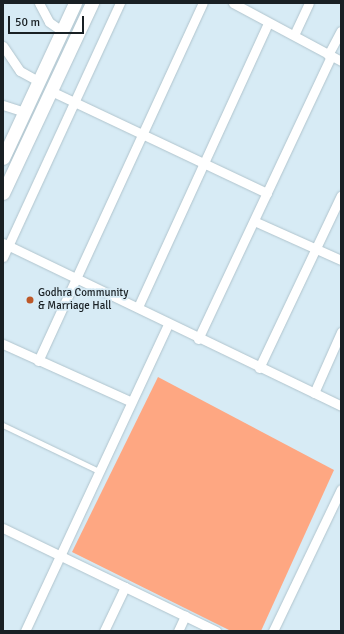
<!DOCTYPE html>
<html>
<head>
<meta charset="utf-8">
<style>
	body { margin:0 }
	#map { position:relative; width:344px; height:634px; overflow:hidden; background:#d7ebf5; font-family:Signika,sans-serif }
	div>[style] { position:absolute }
	.green>* { inset:0; background:#fea782 }
	.roads { filter:drop-shadow(0 0 1px #b0c4cd) drop-shadow(0 0 1px #b0c4cd) }
	.service>* { height:4.5px; margin:-2.25px; padding:0 2.25px; transform-origin:2.25px; border-radius:2.25px; background:#fff }
	.minor>* { height:9px; margin:-4.5px; padding:0 4.5px; transform-origin:4.5px; border-radius:4.5px; background:#fff }
	.secondary>* { height:13px; margin:-6.5px; padding:0 6.5px; transform-origin:6.5px; border-radius:6.5px; background:#fff }
	.dots>* { width:11px; height:11px; translate:-50% -50%; box-sizing:border-box; border:2px solid #d7ebf5; border-radius:50% }
	span { translate:-50% -50%; white-space:nowrap; text-align:center; line-height:1.15; -webkit-text-stroke:3.5px #d7ebf5; paint-order:stroke }
	.poi-label { font-size:11px; color:#192024 }
	.left { translate:0 -50%; text-align:left }
	.frame { position:absolute; inset:0; border:4px solid #192024; pointer-events:none }
	.scale { position:absolute; left:8px; top:16px; width:76px; height:18px; box-sizing:border-box; border:2px solid #192024; border-top:0; padding-left:5px; font-size:12px; line-height:14px; white-space:nowrap; color:#192024; -webkit-text-stroke:3px #d7ebf5; paint-order:stroke }
</style>
</head>
<body>
<div id="map">
	<div class="green">
		<div style="clip-path:polygon(158px 377px,334px 470px,261px 631px,231px 631px,72px 552px)"></div>
	</div>
	<div class="roads">
		<div class="service">
			<div style="left:3px;top:425px;width:106px;rotate:25.6deg"></div>
		</div>
		<div class="minor">
			<div style="left:39px;top:3px;width:21px;rotate:62deg"></div>
			<div style="left:49px;top:22px;width:16px;rotate:35deg"></div>
			<div style="left:233px;top:3px;width:123px;rotate:28.2deg"></div>
			<div style="left:294px;top:35px;width:35px;rotate:-65deg"></div>
			<div style="left:3px;top:46px;width:30px;rotate:56deg"></div>
			<div style="left:20px;top:71px;width:21px;rotate:29deg"></div>
			<div style="left:328px;top:55px;width:27px;rotate:-62deg"></div>
			<div style="left:51px;top:91px;width:239px;rotate:25.3deg"></div>
			<div style="left:3px;top:105px;width:22px;rotate:18deg"></div>
			<div style="left:254px;top:221px;width:95px;rotate:24.1deg"></div>
			<div style="left:3px;top:243px;width:375px;rotate:25.7deg"></div>
			<div style="left:3px;top:257px;width:280px;rotate:-65.3deg"></div>
			<div style="left:138px;top:307px;width:312px;rotate:-65.4deg"></div>
			<div style="left:198px;top:339px;width:313px;rotate:-64.8deg"></div>
			<div style="left:3px;top:344px;width:139px;rotate:24.2deg"></div>
			<div style="left:38px;top:361px;width:394px;rotate:-65.3deg"></div>
			<div style="left:259px;top:368px;width:191px;rotate:-64.6deg"></div>
			<div style="left:314px;top:393px;width:67px;rotate:-66.1deg"></div>
			<div style="left:3px;top:528px;width:237px;rotate:25.8deg"></div>
			<div style="left:25px;top:631px;width:338px;rotate:-65deg"></div>
			<div style="left:104px;top:631px;width:49px;rotate:-64.5deg"></div>
			<div style="left:178px;top:631px;width:17px;rotate:-65deg"></div>
			<div style="left:273px;top:631px;width:157px;rotate:-64.4deg"></div>
		</div>
		<div class="secondary">
			<div style="left:3px;top:158px;width:171px;rotate:-65.1deg"></div>
			<div style="left:3px;top:193px;width:210px;rotate:-64.9deg"></div>
		</div>
	</div>
	<div class="dots">
		<div style="left:30px;top:300px;background:#bd5828"></div>
	</div>
	<div class="poi-label">
		<span class="left" style="left:38px;top:300px">Godhra Community<br>&amp; Marriage Hall</span>
	</div>
	<div class="frame"></div>
	<div class="scale">50 m</div>
</div>
</body>
</html>
